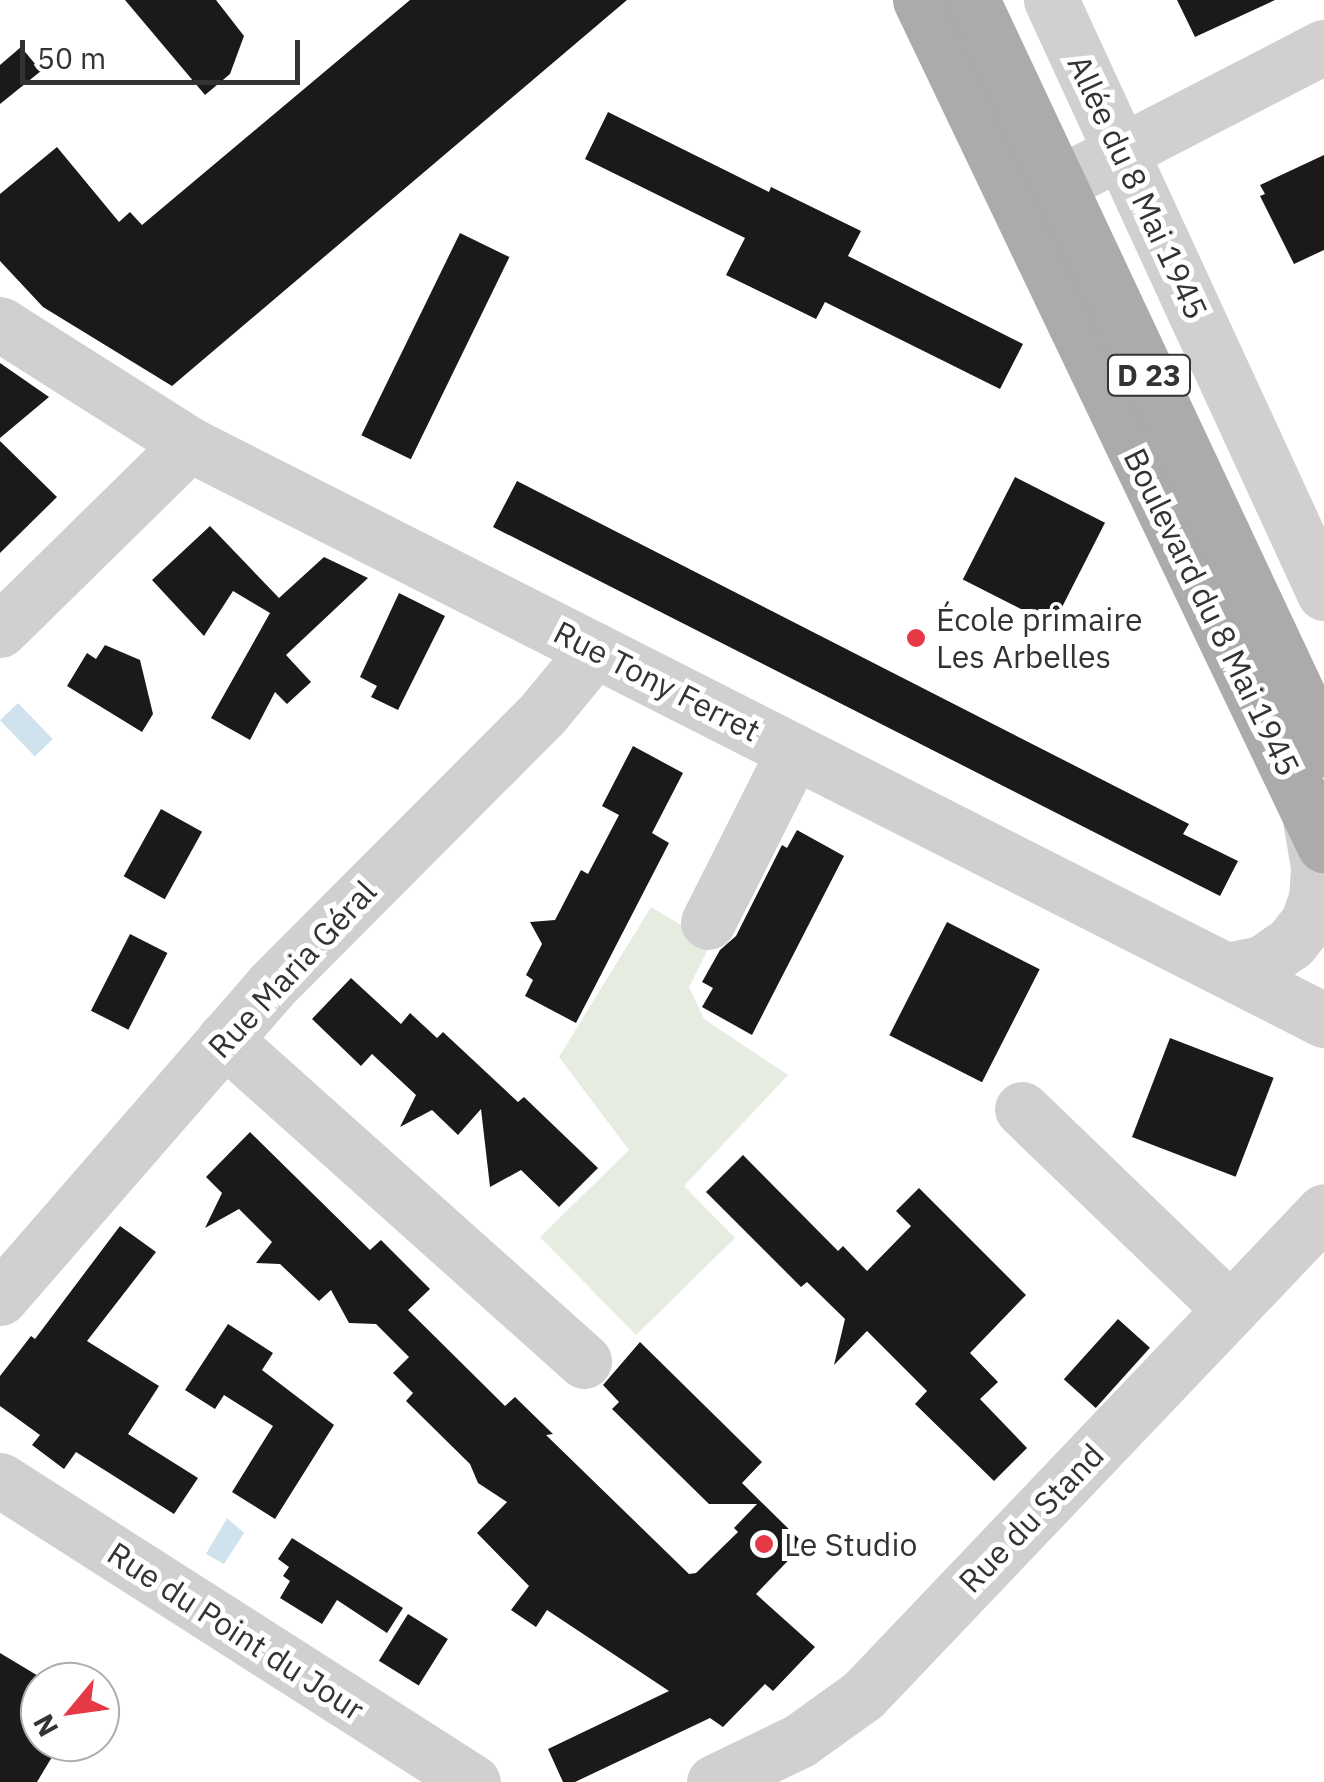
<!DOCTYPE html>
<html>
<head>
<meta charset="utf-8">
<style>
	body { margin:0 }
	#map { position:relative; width:1324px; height:1782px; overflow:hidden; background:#fff; font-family:"IBM Plex Sans",sans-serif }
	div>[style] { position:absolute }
	.green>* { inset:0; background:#e6ecdf }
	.water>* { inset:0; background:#cfe2ee; transform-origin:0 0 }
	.building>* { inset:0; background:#1a1a1a; transform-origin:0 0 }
	.minor>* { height:55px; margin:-27.5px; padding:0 27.5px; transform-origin:27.5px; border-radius:27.5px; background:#d0d0d0 }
	.major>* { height:55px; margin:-27.5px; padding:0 27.5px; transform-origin:27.5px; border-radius:27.5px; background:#ababab }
	.dots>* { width:28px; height:28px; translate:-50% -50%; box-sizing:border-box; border:5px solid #fff; border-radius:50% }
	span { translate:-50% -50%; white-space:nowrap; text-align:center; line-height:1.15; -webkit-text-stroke:10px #fff; paint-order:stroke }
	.shield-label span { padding:2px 8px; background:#fff; border:2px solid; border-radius:8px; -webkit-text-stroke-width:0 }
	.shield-label { font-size:30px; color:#333; font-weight:700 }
	.street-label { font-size:32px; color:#333 }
	.poi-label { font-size:32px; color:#333 }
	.left { translate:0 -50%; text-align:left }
	.north { position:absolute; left:20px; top:1662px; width:100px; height:100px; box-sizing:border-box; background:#fff; border:2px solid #adadad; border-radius:50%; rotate:241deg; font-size:28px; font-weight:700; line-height:40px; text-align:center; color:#333 }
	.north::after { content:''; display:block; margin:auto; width:35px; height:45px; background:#e63946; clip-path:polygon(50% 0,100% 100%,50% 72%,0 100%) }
	.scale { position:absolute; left:20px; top:40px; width:280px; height:45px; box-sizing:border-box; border:5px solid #333; border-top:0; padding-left:12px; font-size:30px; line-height:35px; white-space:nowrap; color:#333; -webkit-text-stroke:8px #fff; paint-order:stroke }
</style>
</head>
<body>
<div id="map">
	<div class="green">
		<div style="clip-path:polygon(651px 907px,711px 943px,689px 987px,704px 1019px,788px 1075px,684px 1186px,735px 1238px,636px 1335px,540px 1237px,629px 1150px,559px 1057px)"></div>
	</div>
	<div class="water">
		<div style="left:18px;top:703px;width:50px;height:25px;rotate:46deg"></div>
		<div style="clip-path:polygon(227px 1518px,244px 1533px,224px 1564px,206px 1554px)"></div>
	</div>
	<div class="building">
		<div style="clip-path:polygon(125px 0,216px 0,244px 36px,230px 74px,205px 95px)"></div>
		<div style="clip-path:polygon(410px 0,627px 0,172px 386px,43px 307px,0 261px,0 194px,57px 147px,119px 222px,130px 212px,142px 225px)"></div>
		<div style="clip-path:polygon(1177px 0,1275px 0,1195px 37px)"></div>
		<div style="clip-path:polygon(21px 47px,41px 71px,0 104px,0 65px)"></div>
		<div style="clip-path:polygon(608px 112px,769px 192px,771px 187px,861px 231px,848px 256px,1023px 344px,1000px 389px,825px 302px,816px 319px,726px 275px,745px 238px,585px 159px)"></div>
		<div style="clip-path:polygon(1324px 155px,1324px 250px,1294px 264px,1260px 196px,1265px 194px,1260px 185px)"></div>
		<div style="left:460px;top:233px;width:55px;height:225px;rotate:26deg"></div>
		<div style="clip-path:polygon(0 363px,49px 397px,0 438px)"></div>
		<div style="clip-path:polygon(0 441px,57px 497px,0 553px)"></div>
		<div style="left:1015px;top:477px;width:101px;height:115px;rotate:27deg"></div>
		<div style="clip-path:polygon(517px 481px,1189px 824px,1183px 834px,1238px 861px,1220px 896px,493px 527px)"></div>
		<div style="clip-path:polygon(210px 526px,279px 598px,324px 557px,368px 578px,286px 655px,311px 682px,287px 704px,275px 692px,250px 740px,211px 718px,270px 613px,233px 591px,204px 636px,152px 580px)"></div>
		<div style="clip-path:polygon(399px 593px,445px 616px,398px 710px,371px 697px,377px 686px,360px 677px)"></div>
		<div style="clip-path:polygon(105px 645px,140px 660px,153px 714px,142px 732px,67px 686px,87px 653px,96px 659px)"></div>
		<div style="clip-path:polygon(633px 746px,683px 773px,652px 833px,669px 843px,576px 1023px,525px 996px,533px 980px,526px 975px,542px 944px,530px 922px,555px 920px,581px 870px,588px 874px,619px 815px,602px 806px)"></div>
		<div style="left:161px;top:809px;width:47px;height:77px;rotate:29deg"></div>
		<div style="clip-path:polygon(797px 830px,844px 856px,752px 1035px,702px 1007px,713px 988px,702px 982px,720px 950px,736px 936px,782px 845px,787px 848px)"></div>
		<div style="left:947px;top:922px;width:104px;height:127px;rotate:27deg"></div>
		<div style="left:130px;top:934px;width:42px;height:86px;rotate:27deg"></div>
		<div style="clip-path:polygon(351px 978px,401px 1024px,410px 1013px,437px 1038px,443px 1032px,518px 1102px,524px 1097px,598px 1168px,559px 1207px,521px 1170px,490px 1187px,481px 1109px,458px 1135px,432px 1110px,400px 1127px,416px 1095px,372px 1054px,361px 1066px,312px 1019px)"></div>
		<div style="left:1170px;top:1038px;width:111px;height:106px;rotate:21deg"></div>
		<div style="clip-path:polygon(250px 1132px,370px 1250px,381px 1240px,430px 1289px,408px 1310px,505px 1406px,515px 1397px,553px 1434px,546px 1435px,689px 1574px,696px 1573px,738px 1532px,734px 1528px,757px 1504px,709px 1504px,612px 1409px,619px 1402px,603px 1385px,640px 1342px,762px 1462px,742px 1483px,804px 1544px,756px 1594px,815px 1647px,773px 1691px,765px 1684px,723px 1727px,710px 1718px,575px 1782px,563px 1782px,548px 1749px,669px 1691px,547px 1610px,536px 1627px,511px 1610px,529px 1586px,477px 1533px,507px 1502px,478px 1483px,470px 1464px,406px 1401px,413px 1393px,393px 1373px,409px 1357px,376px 1324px,349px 1323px,331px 1290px,319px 1301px,280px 1264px,256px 1263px,272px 1242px,239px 1209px,205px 1228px,222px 1193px,206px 1177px)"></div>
		<div style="clip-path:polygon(743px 1155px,838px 1251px,843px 1246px,867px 1271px,911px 1226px,896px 1211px,919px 1188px,1026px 1295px,970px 1353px,998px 1382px,980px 1399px,1027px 1448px,994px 1481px,915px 1404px,927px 1391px,867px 1331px,834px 1365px,845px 1319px,807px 1282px,801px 1287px,706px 1192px)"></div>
		<div style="clip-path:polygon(120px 1226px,156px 1252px,87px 1341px,159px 1386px,128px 1434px,198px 1478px,174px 1514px,76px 1452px,64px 1469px,32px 1445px,40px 1435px,0 1406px,0 1376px,31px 1336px,35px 1339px)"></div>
		<div style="left:1118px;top:1319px;width:43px;height:81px;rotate:42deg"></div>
		<div style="clip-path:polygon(228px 1324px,273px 1353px,262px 1370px,334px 1425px,275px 1519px,232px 1492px,273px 1426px,224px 1395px,215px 1409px,185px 1390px)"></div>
		<div style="clip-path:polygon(292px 1538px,403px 1608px,387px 1633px,337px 1600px,322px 1624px,280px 1598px,290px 1581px,283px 1576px,289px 1567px,278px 1559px)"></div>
		<div style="left:408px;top:1614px;width:47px;height:55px;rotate:32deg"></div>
		<div style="clip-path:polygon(0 1653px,40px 1677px,40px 1742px,61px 1742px,37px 1782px,0 1782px)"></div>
	</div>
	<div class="minor">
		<div style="left:1051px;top:0;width:653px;rotate:65.28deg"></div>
		<div style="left:1060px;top:183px;width:297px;rotate:-27.3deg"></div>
		<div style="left:0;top:324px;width:224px;rotate:32.4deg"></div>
		<div style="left:189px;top:444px;width:1273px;rotate:26.91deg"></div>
		<div style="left:0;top:630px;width:265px;rotate:-44.5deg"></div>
		<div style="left:708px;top:922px;width:191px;rotate:-63.3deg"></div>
		<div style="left:1226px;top:970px;width:37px;rotate:-11deg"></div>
		<div style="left:1262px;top:963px;width:35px;rotate:-35deg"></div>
		<div style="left:1291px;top:943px;width:28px;rotate:-52deg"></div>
		<div style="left:1308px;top:921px;width:24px;rotate:-71deg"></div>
		<div style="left:1316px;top:898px;width:32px;rotate:-86deg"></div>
		<div style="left:1318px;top:866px;width:53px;rotate:-99.8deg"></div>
		<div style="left:224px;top:1039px;width:483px;rotate:41.8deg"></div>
		<div style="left:1022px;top:1109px;width:289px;rotate:43.9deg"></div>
		<div style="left:0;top:1298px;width:413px;rotate:-49deg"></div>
		<div style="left:271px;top:986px;width:385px;rotate:-45.1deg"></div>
		<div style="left:543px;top:713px;width:82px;rotate:-50.5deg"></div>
		<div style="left:0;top:1480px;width:561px;rotate:32.56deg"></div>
		<div style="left:714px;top:1782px;width:94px;rotate:-25.8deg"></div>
		<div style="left:799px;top:1741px;width:79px;rotate:-35.7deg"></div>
		<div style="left:863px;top:1695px;width:668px;rotate:-46.39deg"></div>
	</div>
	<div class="major">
		<div style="left:920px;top:0;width:937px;rotate:64.45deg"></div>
		<div style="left:972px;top:0;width:828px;rotate:64.86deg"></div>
	</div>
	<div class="dots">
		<div style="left:916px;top:638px;background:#e63946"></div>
		<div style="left:764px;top:1544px;background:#e63946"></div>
	</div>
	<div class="shield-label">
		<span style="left:1149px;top:375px">D 23</span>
	</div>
	<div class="street-label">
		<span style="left:1138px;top:187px;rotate:65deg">Allée du 8 Mai 1945</span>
		<span style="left:1212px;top:612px;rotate:64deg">Boulevard du 8 Mai 1945</span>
		<span style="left:657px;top:681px;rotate:27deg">Rue Tony Ferret</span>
		<span style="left:292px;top:969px;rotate:-47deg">Rue Maria Géral</span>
		<span style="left:1031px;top:1518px;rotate:-46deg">Rue du Stand</span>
		<span style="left:236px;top:1631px;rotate:33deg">Rue du Point du Jour</span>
	</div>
	<div class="poi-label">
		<span class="left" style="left:936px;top:638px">École primaire<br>Les Arbelles</span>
		<span class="left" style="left:784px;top:1544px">Le Studio</span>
	</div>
	<div class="north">N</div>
	<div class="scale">50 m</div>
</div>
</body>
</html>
